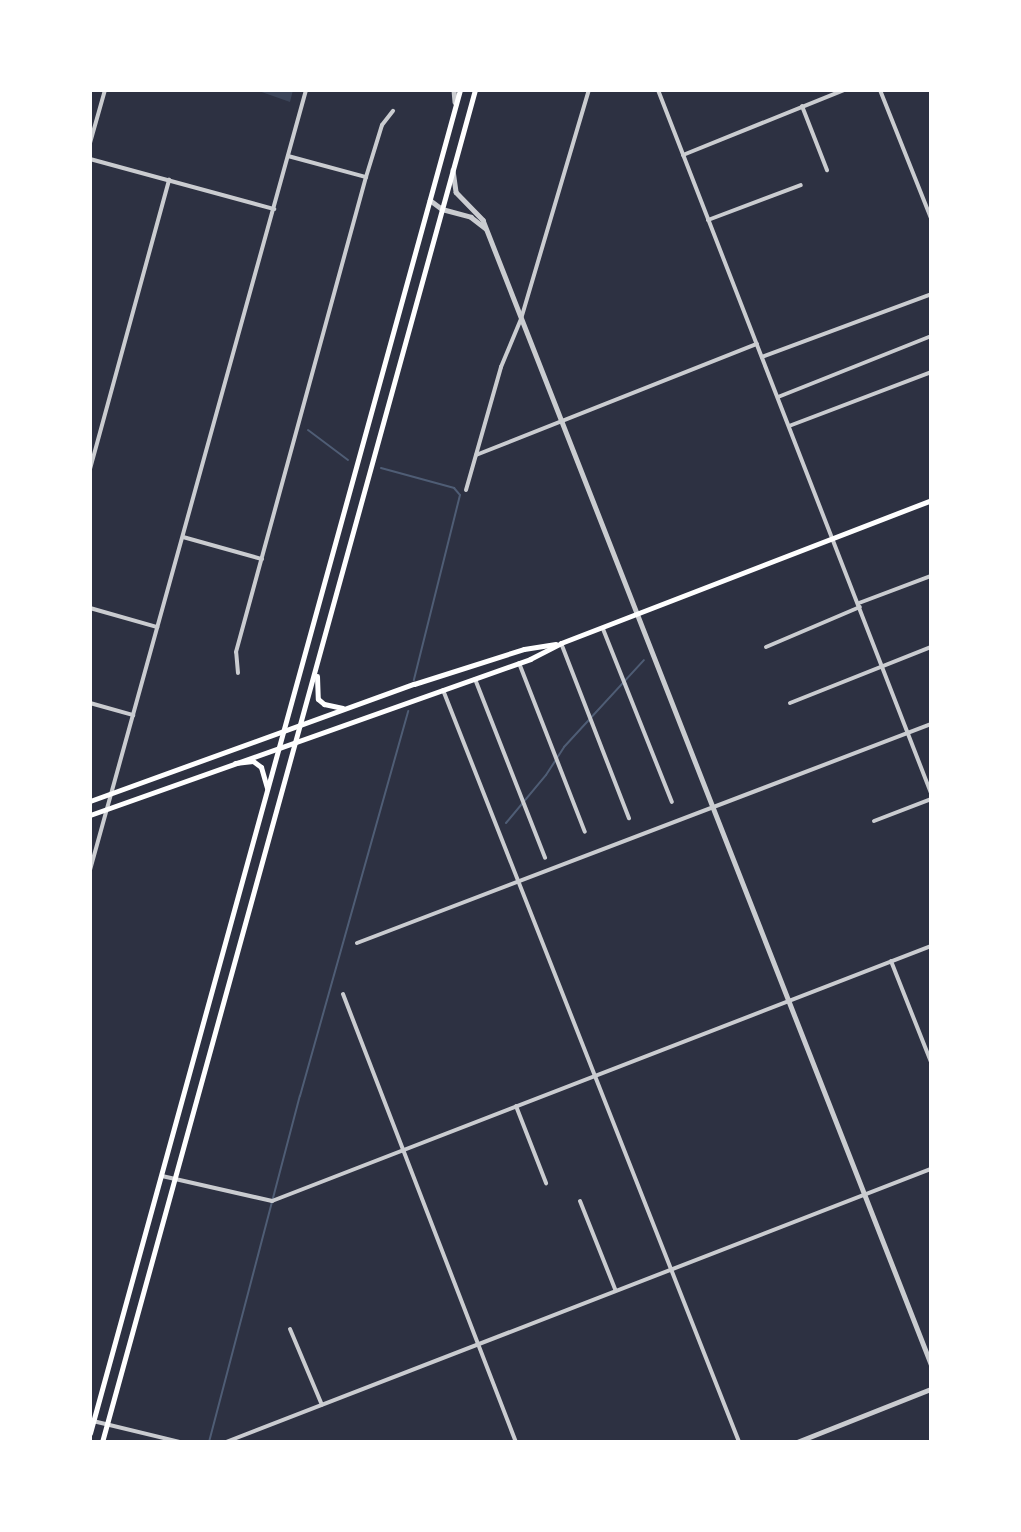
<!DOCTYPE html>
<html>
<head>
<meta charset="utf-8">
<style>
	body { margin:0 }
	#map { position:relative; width:1021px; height:1532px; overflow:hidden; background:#2d3142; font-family:Raleway,sans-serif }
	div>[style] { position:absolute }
	.green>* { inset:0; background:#3c4559 }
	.stream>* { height:2px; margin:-1px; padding:0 1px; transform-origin:1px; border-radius:1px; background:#4f5d75 }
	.minor>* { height:4px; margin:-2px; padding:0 2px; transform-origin:2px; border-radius:2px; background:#caccd0 }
	.tertiary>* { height:4.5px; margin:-2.25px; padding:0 2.25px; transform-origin:2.25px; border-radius:2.25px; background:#caccd0 }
	.secondary>* { height:5px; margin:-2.5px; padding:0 2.5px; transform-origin:2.5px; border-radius:2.5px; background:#fff }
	span { translate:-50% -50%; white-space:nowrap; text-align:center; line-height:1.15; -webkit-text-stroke:4.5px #fff; paint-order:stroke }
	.frame { position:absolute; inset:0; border:92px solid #fff; pointer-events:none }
</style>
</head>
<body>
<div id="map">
	<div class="green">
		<div style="clip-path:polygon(256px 90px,293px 90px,290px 102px)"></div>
	</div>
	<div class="stream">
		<div style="left:308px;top:430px;width:50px;rotate:36.9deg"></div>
		<div style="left:381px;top:468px;width:76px;rotate:15.3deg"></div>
		<div style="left:454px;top:488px;width:9px;rotate:49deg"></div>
		<div style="left:460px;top:495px;width:191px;rotate:104deg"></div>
		<div style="left:506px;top:823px;width:62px;rotate:-50.2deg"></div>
		<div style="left:546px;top:775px;width:33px;rotate:-57deg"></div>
		<div style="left:564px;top:747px;width:118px;rotate:-47.4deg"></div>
		<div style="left:209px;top:1442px;width:358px;rotate:-75.3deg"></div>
		<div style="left:300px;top:1096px;width:400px;rotate:-74.3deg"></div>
	</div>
	<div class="minor">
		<div style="left:658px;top:90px;width:754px;rotate:68.78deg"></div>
		<div style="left:880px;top:90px;width:138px;rotate:68.3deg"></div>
		<div style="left:802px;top:106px;width:69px;rotate:68.7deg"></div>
		<div style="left:90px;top:143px;width:55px;rotate:-74.2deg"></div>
		<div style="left:683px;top:155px;width:174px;rotate:-22deg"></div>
		<div style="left:288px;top:156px;width:81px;rotate:15.1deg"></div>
		<div style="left:90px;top:159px;width:191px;rotate:15.2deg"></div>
		<div style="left:708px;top:220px;width:99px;rotate:-20.6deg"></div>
		<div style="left:762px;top:357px;width:180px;rotate:-20.4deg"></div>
		<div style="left:778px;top:397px;width:165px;rotate:-21.7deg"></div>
		<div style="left:789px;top:426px;width:152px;rotate:-20.8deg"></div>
		<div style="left:476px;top:455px;width:302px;rotate:-21.6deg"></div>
		<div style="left:90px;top:469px;width:300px;rotate:-74.7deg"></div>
		<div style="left:466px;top:490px;width:128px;rotate:-74.1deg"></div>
		<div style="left:501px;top:367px;width:52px;rotate:-67.4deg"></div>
		<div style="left:521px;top:319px;width:239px;rotate:-73.5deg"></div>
		<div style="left:183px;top:537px;width:82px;rotate:15.6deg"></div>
		<div style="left:859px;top:603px;width:77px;rotate:-20.6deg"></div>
		<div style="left:90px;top:608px;width:70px;rotate:15.8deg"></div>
		<div style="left:603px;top:629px;width:186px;rotate:68.3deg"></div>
		<div style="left:561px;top:643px;width:188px;rotate:68.8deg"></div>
		<div style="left:766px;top:647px;width:102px;rotate:-23.1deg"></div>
		<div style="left:519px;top:663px;width:181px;rotate:68.7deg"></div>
		<div style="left:238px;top:673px;width:21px;rotate:-95deg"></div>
		<div style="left:236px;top:652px;width:492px;rotate:-74.7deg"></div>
		<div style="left:366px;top:177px;width:54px;rotate:-72.9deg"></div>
		<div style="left:382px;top:125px;width:18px;rotate:-52deg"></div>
		<div style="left:475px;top:679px;width:192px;rotate:68.6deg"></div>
		<div style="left:443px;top:690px;width:808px;rotate:68.51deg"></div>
		<div style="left:90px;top:703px;width:45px;rotate:15.6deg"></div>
		<div style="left:790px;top:703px;width:152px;rotate:-21.7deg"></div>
		<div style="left:874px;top:821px;width:61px;rotate:-21.1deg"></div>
		<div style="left:90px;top:870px;width:809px;rotate:-74.52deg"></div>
		<div style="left:357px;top:943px;width:614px;rotate:-20.88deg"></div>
		<div style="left:891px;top:961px;width:109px;rotate:68.4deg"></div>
		<div style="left:343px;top:994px;width:480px;rotate:68.9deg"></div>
		<div style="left:516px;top:1106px;width:83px;rotate:68.7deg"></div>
		<div style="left:162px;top:1176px;width:113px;rotate:12.8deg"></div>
		<div style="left:272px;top:1201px;width:707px;rotate:-21.15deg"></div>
		<div style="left:580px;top:1201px;width:95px;rotate:68.3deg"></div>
		<div style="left:290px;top:1329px;width:82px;rotate:67.2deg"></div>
		<div style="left:93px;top:1421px;width:89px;rotate:13.6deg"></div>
		<div style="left:226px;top:1442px;width:756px;rotate:-21.17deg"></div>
	</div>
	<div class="tertiary">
		<div style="left:454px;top:90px;width:12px;rotate:85deg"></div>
		<div style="left:453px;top:170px;width:22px;rotate:82deg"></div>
		<div style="left:456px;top:192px;width:39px;rotate:46deg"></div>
		<div style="left:483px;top:220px;width:1229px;rotate:68.61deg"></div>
		<div style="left:430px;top:200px;width:15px;rotate:37deg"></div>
		<div style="left:442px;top:209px;width:30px;rotate:15deg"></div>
		<div style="left:471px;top:217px;width:18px;rotate:38deg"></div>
		<div style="left:797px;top:1442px;width:144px;rotate:-21.6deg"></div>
	</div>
	<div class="secondary">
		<div style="left:317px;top:676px;width:23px;rotate:88deg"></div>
		<div style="left:318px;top:699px;width:8px;rotate:40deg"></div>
		<div style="left:324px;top:704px;width:19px;rotate:12deg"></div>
		<div style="left:235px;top:763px;width:18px;rotate:-6deg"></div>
		<div style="left:253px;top:761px;width:10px;rotate:37deg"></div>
		<div style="left:261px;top:767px;width:22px;rotate:74deg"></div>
		<div style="left:90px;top:801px;width:344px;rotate:-19.9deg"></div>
		<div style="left:414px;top:684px;width:115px;rotate:-17.7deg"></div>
		<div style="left:524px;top:649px;width:32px;rotate:-9deg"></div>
		<div style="left:90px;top:815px;width:467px;rotate:-19.5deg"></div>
		<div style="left:530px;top:659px;width:35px;rotate:-27deg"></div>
		<div style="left:561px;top:643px;width:397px;rotate:-21.1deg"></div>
		<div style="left:90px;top:1433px;width:1393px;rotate:-74.6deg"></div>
		<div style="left:102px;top:1442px;width:1403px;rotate:-74.58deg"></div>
	</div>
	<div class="frame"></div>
</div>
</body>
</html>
